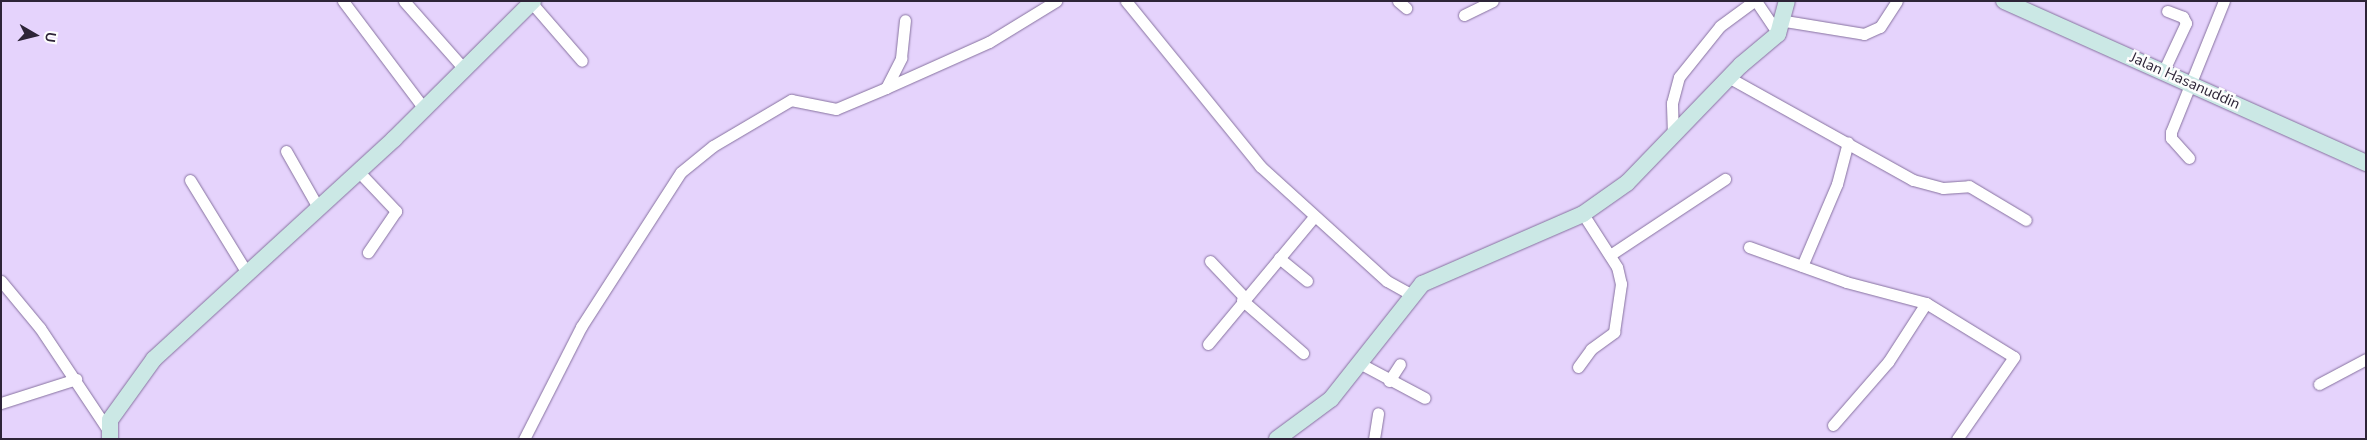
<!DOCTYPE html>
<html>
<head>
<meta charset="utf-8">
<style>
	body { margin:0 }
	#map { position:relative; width:2367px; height:440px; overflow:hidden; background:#e5d3fc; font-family:"Nunito Sans",sans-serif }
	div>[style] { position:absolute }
	.roads { filter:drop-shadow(0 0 1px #86719f) drop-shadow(0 0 1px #86719f) }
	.street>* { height:11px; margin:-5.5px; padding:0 5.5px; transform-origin:5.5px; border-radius:5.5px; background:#fff }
	.secondary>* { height:16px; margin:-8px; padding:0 8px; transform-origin:8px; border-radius:8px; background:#cbe8e5 }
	span { translate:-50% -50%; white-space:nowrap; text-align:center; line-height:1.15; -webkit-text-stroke:5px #fdfdfd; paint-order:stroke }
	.street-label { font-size:15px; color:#2d2437 }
	.frame { position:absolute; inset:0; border:2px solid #2d2437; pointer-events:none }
	.north { position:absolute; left:10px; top:10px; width:50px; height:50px; -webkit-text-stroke:4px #fdfdfd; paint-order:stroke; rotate:98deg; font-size:14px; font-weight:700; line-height:20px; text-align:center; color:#2d2437 }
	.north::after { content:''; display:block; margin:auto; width:18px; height:22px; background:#2d2437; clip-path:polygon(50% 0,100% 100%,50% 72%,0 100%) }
</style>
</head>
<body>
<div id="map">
	<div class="roads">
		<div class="street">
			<div style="left:343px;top:1px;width:136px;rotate:53deg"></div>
			<div style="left:404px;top:1px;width:92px;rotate:48.5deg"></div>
			<div style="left:530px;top:1px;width:79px;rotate:49.1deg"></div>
			<div style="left:1126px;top:1px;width:213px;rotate:50.9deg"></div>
			<div style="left:1260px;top:166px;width:171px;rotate:42.2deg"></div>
			<div style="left:1387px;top:281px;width:26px;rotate:29deg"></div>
			<div style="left:1398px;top:1px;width:11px;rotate:41deg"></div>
			<div style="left:1756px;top:1px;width:40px;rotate:56deg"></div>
			<div style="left:1464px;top:15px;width:32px;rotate:-26deg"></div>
			<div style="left:1785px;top:21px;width:80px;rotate:9.3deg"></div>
			<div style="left:1864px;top:34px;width:17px;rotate:-24deg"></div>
			<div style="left:1880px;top:27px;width:31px;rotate:-57deg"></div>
			<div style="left:2164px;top:70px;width:52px;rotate:-64.9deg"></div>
			<div style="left:2186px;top:23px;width:7px;rotate:-117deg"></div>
			<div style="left:2183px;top:17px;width:17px;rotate:-159deg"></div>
			<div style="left:1728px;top:77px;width:212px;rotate:29.1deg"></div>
			<div style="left:1913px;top:180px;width:31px;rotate:15deg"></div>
			<div style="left:1943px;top:188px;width:26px;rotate:-4deg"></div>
			<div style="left:1969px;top:186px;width:66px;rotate:30.8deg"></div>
			<div style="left:886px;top:88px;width:113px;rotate:-24.1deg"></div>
			<div style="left:989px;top:42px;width:79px;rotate:-31.5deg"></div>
			<div style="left:1673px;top:134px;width:31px;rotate:-92deg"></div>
			<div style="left:1672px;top:103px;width:27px;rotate:-75deg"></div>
			<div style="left:1679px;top:77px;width:65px;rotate:-51.2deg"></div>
			<div style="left:1720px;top:26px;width:42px;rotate:-36.3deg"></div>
			<div style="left:286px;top:151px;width:67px;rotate:60.4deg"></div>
			<div style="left:2189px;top:158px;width:27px;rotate:-132deg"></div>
			<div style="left:2171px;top:138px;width:6px;rotate:-90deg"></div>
			<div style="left:2171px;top:132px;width:141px;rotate:-68deg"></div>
			<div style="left:359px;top:172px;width:54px;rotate:46.5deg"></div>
			<div style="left:396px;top:211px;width:50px;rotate:124.3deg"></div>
			<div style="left:190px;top:180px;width:109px;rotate:58.5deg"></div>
			<div style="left:1749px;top:247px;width:103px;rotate:19.8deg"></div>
			<div style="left:1846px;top:282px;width:83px;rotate:14.7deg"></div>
			<div style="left:1926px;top:303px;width:103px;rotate:31.5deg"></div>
			<div style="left:2014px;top:357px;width:100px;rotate:124.8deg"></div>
			<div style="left:1610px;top:255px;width:138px;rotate:-33.5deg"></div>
			<div style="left:1279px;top:258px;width:36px;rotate:39deg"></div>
			<div style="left:1210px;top:261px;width:50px;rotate:46.6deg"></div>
			<div style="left:1802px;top:266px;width:89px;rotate:-66.9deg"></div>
			<div style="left:1837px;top:184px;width:43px;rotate:-75.3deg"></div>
			<div style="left:1px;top:281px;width:61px;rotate:50.3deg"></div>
			<div style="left:40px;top:328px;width:123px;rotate:56.3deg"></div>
			<div style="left:1242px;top:300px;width:81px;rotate:41deg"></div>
			<div style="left:1208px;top:344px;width:164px;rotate:-50.2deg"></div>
			<div style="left:1361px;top:364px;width:72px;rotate:28deg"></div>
			<div style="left:1578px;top:367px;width:22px;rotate:-54deg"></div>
			<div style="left:1591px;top:349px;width:29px;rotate:-36deg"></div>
			<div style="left:1614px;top:332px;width:49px;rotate:-81.7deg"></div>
			<div style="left:1621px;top:284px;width:17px;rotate:-103deg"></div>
			<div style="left:1617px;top:267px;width:63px;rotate:-122.7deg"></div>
			<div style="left:1389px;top:381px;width:20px;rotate:-57deg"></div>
			<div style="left:2319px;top:384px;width:53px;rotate:-28deg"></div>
			<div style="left:1px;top:403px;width:79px;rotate:-17.7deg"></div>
			<div style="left:1833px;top:425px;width:84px;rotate:-48.9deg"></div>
			<div style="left:1888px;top:362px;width:70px;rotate:-57.2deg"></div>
			<div style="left:524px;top:439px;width:126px;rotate:-63deg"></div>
			<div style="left:581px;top:327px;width:184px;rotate:-57.2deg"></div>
			<div style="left:681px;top:172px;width:41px;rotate:-39.1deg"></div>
			<div style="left:713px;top:146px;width:91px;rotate:-30.5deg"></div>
			<div style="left:791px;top:100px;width:46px;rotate:11.3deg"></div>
			<div style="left:836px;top:109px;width:54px;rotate:-22.8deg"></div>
			<div style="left:886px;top:88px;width:34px;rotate:-63deg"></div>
			<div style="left:901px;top:58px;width:38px;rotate:-84deg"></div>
			<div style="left:1374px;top:439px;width:26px;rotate:-81deg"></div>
		</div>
		<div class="secondary">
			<div style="left:2004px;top:1px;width:397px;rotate:24.1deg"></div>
			<div style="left:110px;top:439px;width:19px;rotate:-90deg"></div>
			<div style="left:110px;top:420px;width:75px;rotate:-54.2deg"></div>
			<div style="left:154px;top:359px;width:326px;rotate:-42.5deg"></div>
			<div style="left:394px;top:139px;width:196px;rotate:-44.8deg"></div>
			<div style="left:1277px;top:439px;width:67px;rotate:-36.5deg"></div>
			<div style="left:1331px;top:399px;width:147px;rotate:-51.6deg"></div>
			<div style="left:1422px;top:284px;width:176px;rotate:-23.5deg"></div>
			<div style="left:1583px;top:214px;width:54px;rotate:-35.2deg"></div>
			<div style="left:1627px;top:183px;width:164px;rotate:-46deg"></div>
			<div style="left:1741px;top:65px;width:48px;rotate:-40deg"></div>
			<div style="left:1778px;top:34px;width:34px;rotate:-75deg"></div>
		</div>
	</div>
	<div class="street-label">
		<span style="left:2185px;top:81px;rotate:24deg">Jalan Hasanuddin</span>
	</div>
	<div class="frame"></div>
	<div class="north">U</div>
</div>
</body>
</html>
